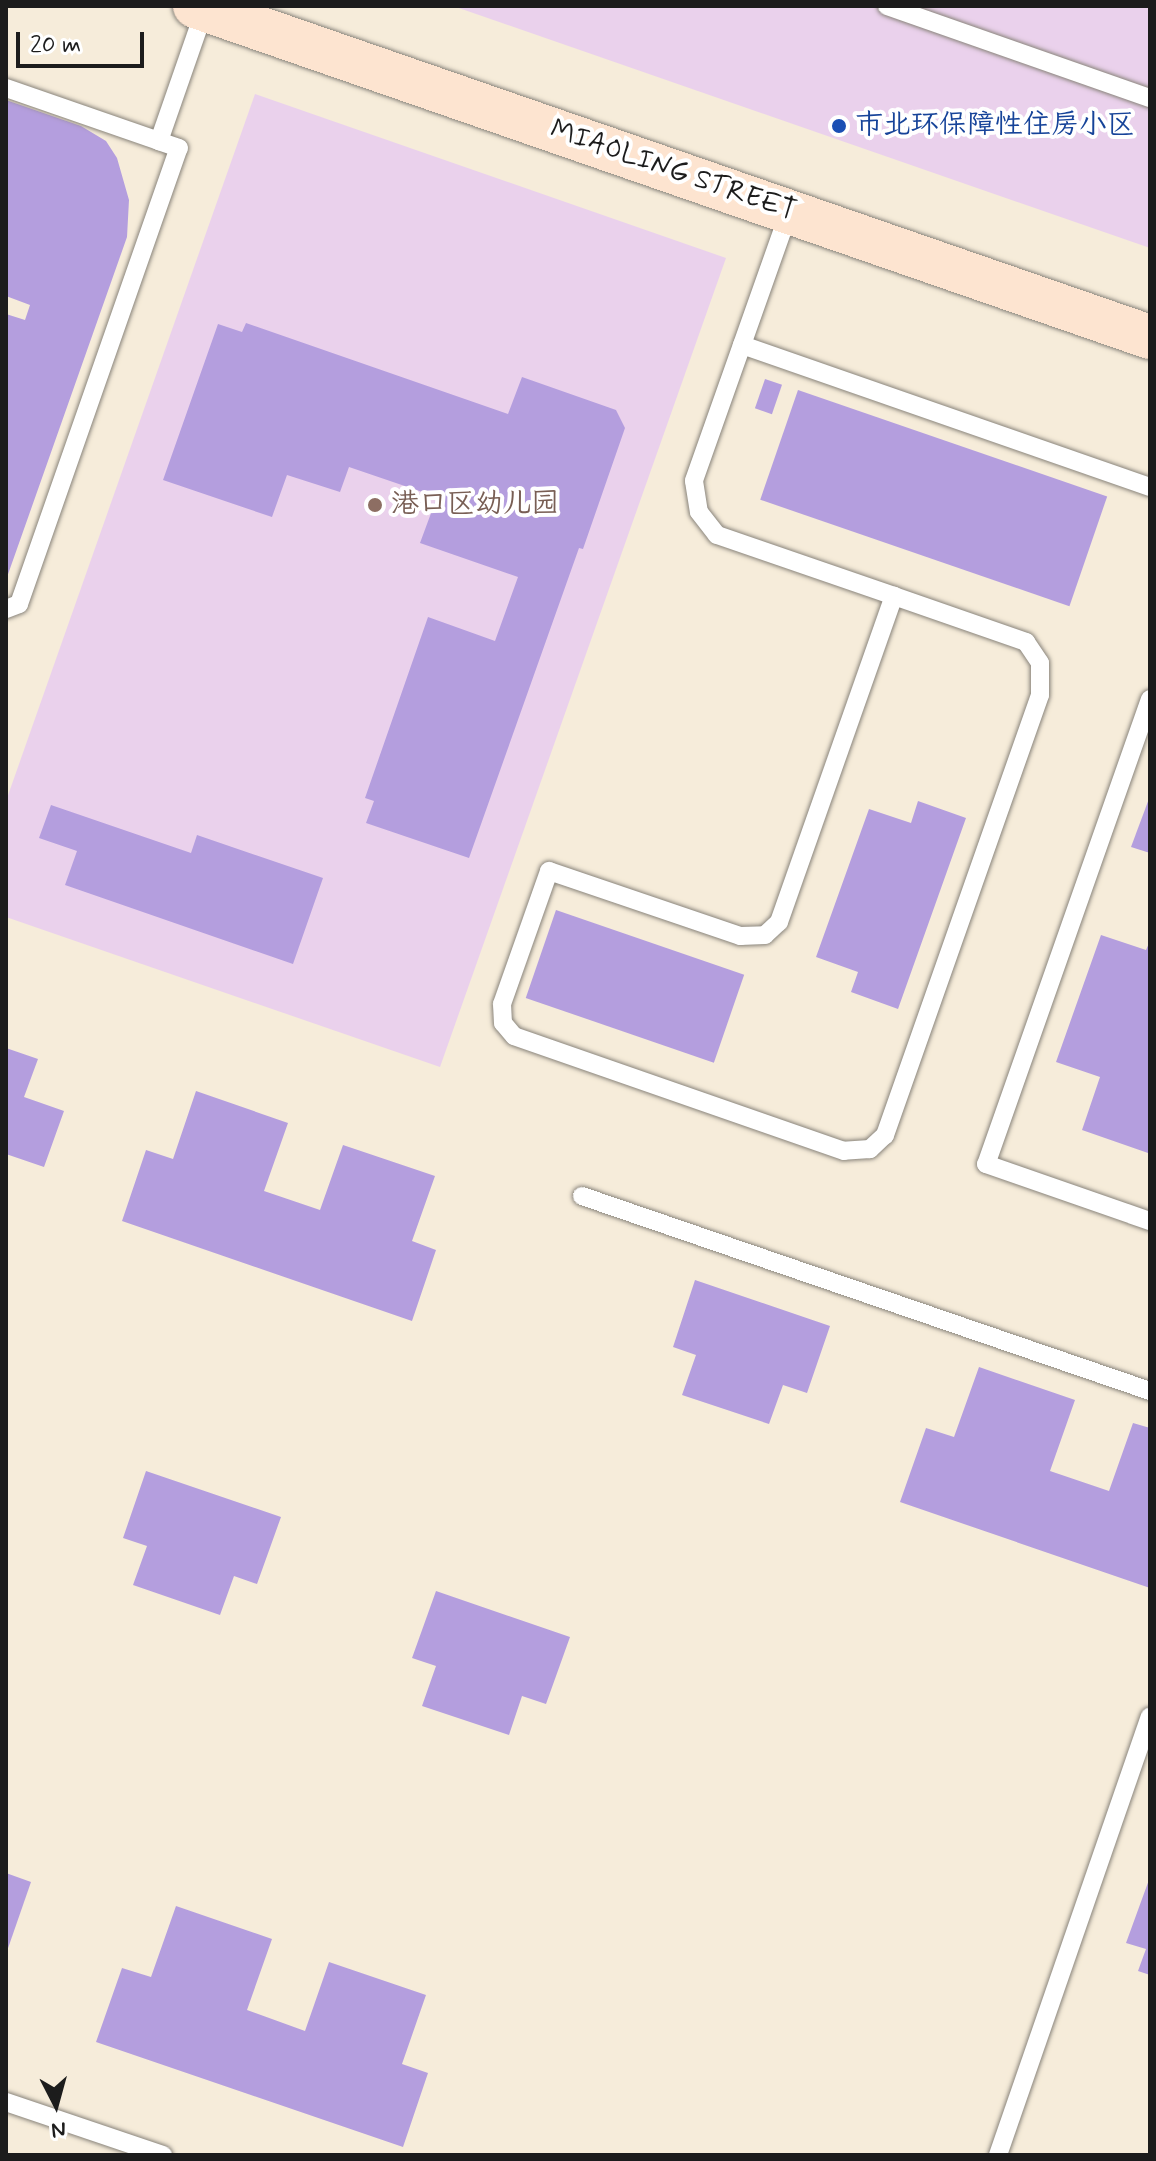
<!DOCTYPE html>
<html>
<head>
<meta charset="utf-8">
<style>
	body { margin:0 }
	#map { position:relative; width:1156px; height:2161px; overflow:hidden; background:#f6ecda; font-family:Mynerve,"LXGW WenKai TC",sans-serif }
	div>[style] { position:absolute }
	.built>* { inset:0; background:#ead1ec }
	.building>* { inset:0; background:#b49ede; transform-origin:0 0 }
	.roads { filter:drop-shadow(0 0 2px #89847b) drop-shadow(0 0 2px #89847b) }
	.lane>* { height:18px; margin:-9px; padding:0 9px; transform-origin:9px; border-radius:9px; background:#fff }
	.secondary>* { height:44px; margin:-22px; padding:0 22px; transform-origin:22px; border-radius:22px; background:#fde4d0 }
	.dots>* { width:22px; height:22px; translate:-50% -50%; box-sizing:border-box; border:4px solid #fff; border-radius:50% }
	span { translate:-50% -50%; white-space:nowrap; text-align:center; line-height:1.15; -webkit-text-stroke:8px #fff; paint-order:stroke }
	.transit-label { font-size:28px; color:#164399 }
	.left { translate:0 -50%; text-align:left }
	.street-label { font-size:28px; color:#1c1c1c }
	.education-label { font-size:28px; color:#785e54 }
	.frame { position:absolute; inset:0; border:8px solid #1c1c1c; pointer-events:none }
	.north { position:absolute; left:16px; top:2065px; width:80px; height:80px; -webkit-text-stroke:6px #fff; paint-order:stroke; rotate:174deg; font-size:22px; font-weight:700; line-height:32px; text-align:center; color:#1c1c1c }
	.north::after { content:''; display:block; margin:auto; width:28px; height:36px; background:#1c1c1c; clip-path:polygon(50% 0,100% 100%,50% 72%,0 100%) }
	.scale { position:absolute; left:16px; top:32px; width:128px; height:36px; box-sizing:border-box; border:4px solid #1c1c1c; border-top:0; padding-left:10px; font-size:24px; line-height:28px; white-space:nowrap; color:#1c1c1c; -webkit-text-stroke:6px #fff; paint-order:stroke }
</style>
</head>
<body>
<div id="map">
	<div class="built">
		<div style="clip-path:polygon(453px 6px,1150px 6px,1150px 248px)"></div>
		<div style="clip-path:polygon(255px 94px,726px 258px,440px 1067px,6px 917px,6px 801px)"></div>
	</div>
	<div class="building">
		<div style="clip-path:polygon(6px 100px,81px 126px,106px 141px,117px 158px,129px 200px,127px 237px,6px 580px,6px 314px,25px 320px,30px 305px,6px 296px)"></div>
		<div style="clip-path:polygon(246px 323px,508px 414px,522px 377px,616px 410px,625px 428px,583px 549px,579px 548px,469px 858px,366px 823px,374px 801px,365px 798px,428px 617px,495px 641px,518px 577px,420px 543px,437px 497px,349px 467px,340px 492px,287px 475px,272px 517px,163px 480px,218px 324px,242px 332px)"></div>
		<div style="left:765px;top:379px;width:18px;height:31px;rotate:19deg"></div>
		<div style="left:798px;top:390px;width:327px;height:116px;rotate:19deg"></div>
		<div style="clip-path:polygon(1150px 796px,1150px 853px,1131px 847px)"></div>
		<div style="clip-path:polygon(918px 801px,966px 818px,898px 1009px,851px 992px,858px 972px,816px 957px,869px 809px,911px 823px)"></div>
		<div style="clip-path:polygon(51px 805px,191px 853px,197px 835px,323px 878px,293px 964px,65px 885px,77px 851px,39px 838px)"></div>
		<div style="left:556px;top:910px;width:199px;height:93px;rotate:19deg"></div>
		<div style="clip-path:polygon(1101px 935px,1146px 950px,1150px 941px,1148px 1153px,1082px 1130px,1100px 1077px,1056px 1062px)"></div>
		<div style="clip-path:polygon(6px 1048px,38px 1059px,24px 1097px,64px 1111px,44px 1167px,6px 1154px)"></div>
		<div style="clip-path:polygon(196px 1091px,288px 1123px,264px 1191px,320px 1210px,343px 1145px,435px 1176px,412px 1241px,436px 1250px,412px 1321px,122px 1221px,146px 1150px,173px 1159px)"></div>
		<div style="clip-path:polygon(695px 1280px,830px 1326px,807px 1393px,783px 1385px,769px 1424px,682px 1395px,696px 1355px,673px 1347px)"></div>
		<div style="clip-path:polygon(979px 1367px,1075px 1400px,1050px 1471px,1109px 1491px,1133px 1423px,1150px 1428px,1150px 1588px,900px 1502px,926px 1428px,954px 1437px)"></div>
		<div style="clip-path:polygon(146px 1471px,281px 1517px,257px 1584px,234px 1576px,220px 1615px,133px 1585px,147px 1546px,123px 1538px)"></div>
		<div style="clip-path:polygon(436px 1591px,570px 1637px,546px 1704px,522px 1696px,509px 1735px,422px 1706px,436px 1666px,412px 1658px)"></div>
		<div style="clip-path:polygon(6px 1873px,31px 1882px,6px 1954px)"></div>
		<div style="clip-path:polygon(1150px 1877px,1150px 1975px,1138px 1971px,1146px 1949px,1126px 1943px)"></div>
		<div style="clip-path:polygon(176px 1906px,272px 1939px,247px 2010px,305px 2031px,329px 1962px,426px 1995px,402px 2064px,428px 2073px,403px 2147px,96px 2042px,122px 1968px,151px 1977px)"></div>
	</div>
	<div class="roads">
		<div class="lane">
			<div style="left:887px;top:6px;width:279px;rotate:19.3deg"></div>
			<div style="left:6px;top:88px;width:162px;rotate:19.1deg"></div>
			<div style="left:159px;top:141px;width:140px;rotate:-70.8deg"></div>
			<div style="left:789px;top:212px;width:285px;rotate:109.5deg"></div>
			<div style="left:694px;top:481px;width:31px;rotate:81deg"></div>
			<div style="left:699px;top:512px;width:29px;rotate:52deg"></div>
			<div style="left:717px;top:535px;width:187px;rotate:19deg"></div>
			<div style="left:894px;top:596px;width:140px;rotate:19.2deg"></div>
			<div style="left:1026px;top:642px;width:25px;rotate:56deg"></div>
			<div style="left:1040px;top:663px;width:32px;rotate:90deg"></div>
			<div style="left:1040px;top:695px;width:467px;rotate:109.4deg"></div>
			<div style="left:885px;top:1135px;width:21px;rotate:137deg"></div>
			<div style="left:870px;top:1149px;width:26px;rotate:176deg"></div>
			<div style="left:844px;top:1151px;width:349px;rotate:-160.8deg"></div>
			<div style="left:514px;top:1036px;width:17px;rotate:-130deg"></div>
			<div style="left:503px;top:1023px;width:19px;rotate:-93deg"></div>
			<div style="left:502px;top:1004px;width:141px;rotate:-70.5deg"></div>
			<div style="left:549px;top:871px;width:202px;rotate:18.8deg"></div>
			<div style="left:740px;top:936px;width:25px;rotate:-2deg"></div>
			<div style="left:765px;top:935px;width:19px;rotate:-43deg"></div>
			<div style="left:779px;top:922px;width:346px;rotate:-70.6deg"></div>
			<div style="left:742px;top:345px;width:432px;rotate:19.2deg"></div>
			<div style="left:6px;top:609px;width:14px;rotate:-21deg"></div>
			<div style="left:19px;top:604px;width:483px;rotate:-70.7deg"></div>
			<div style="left:179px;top:148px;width:21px;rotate:-161deg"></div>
			<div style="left:1150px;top:699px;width:493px;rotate:109.4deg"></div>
			<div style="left:986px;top:1164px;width:174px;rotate:19.2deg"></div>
			<div style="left:582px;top:1196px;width:601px;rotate:18.95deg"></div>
			<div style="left:6px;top:2102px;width:166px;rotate:18.7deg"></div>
			<div style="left:998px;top:2155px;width:464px;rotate:-70.9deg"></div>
		</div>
		<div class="secondary">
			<div style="left:195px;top:6px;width:1011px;rotate:19.12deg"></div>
		</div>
	</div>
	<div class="dots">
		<div style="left:839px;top:126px;background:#1a4fb4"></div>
		<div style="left:375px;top:505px;background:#8d6e63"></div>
	</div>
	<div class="transit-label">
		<span class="left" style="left:855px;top:126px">巿北环保障性住房小区</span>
	</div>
	<div class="street-label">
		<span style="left:673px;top:171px;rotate:19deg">MIAOLING STREET</span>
	</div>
	<div class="education-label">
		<span class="left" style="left:391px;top:505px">港口区幼儿园</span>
	</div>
	<div class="frame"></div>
	<div class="north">N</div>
	<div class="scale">20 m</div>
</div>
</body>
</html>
